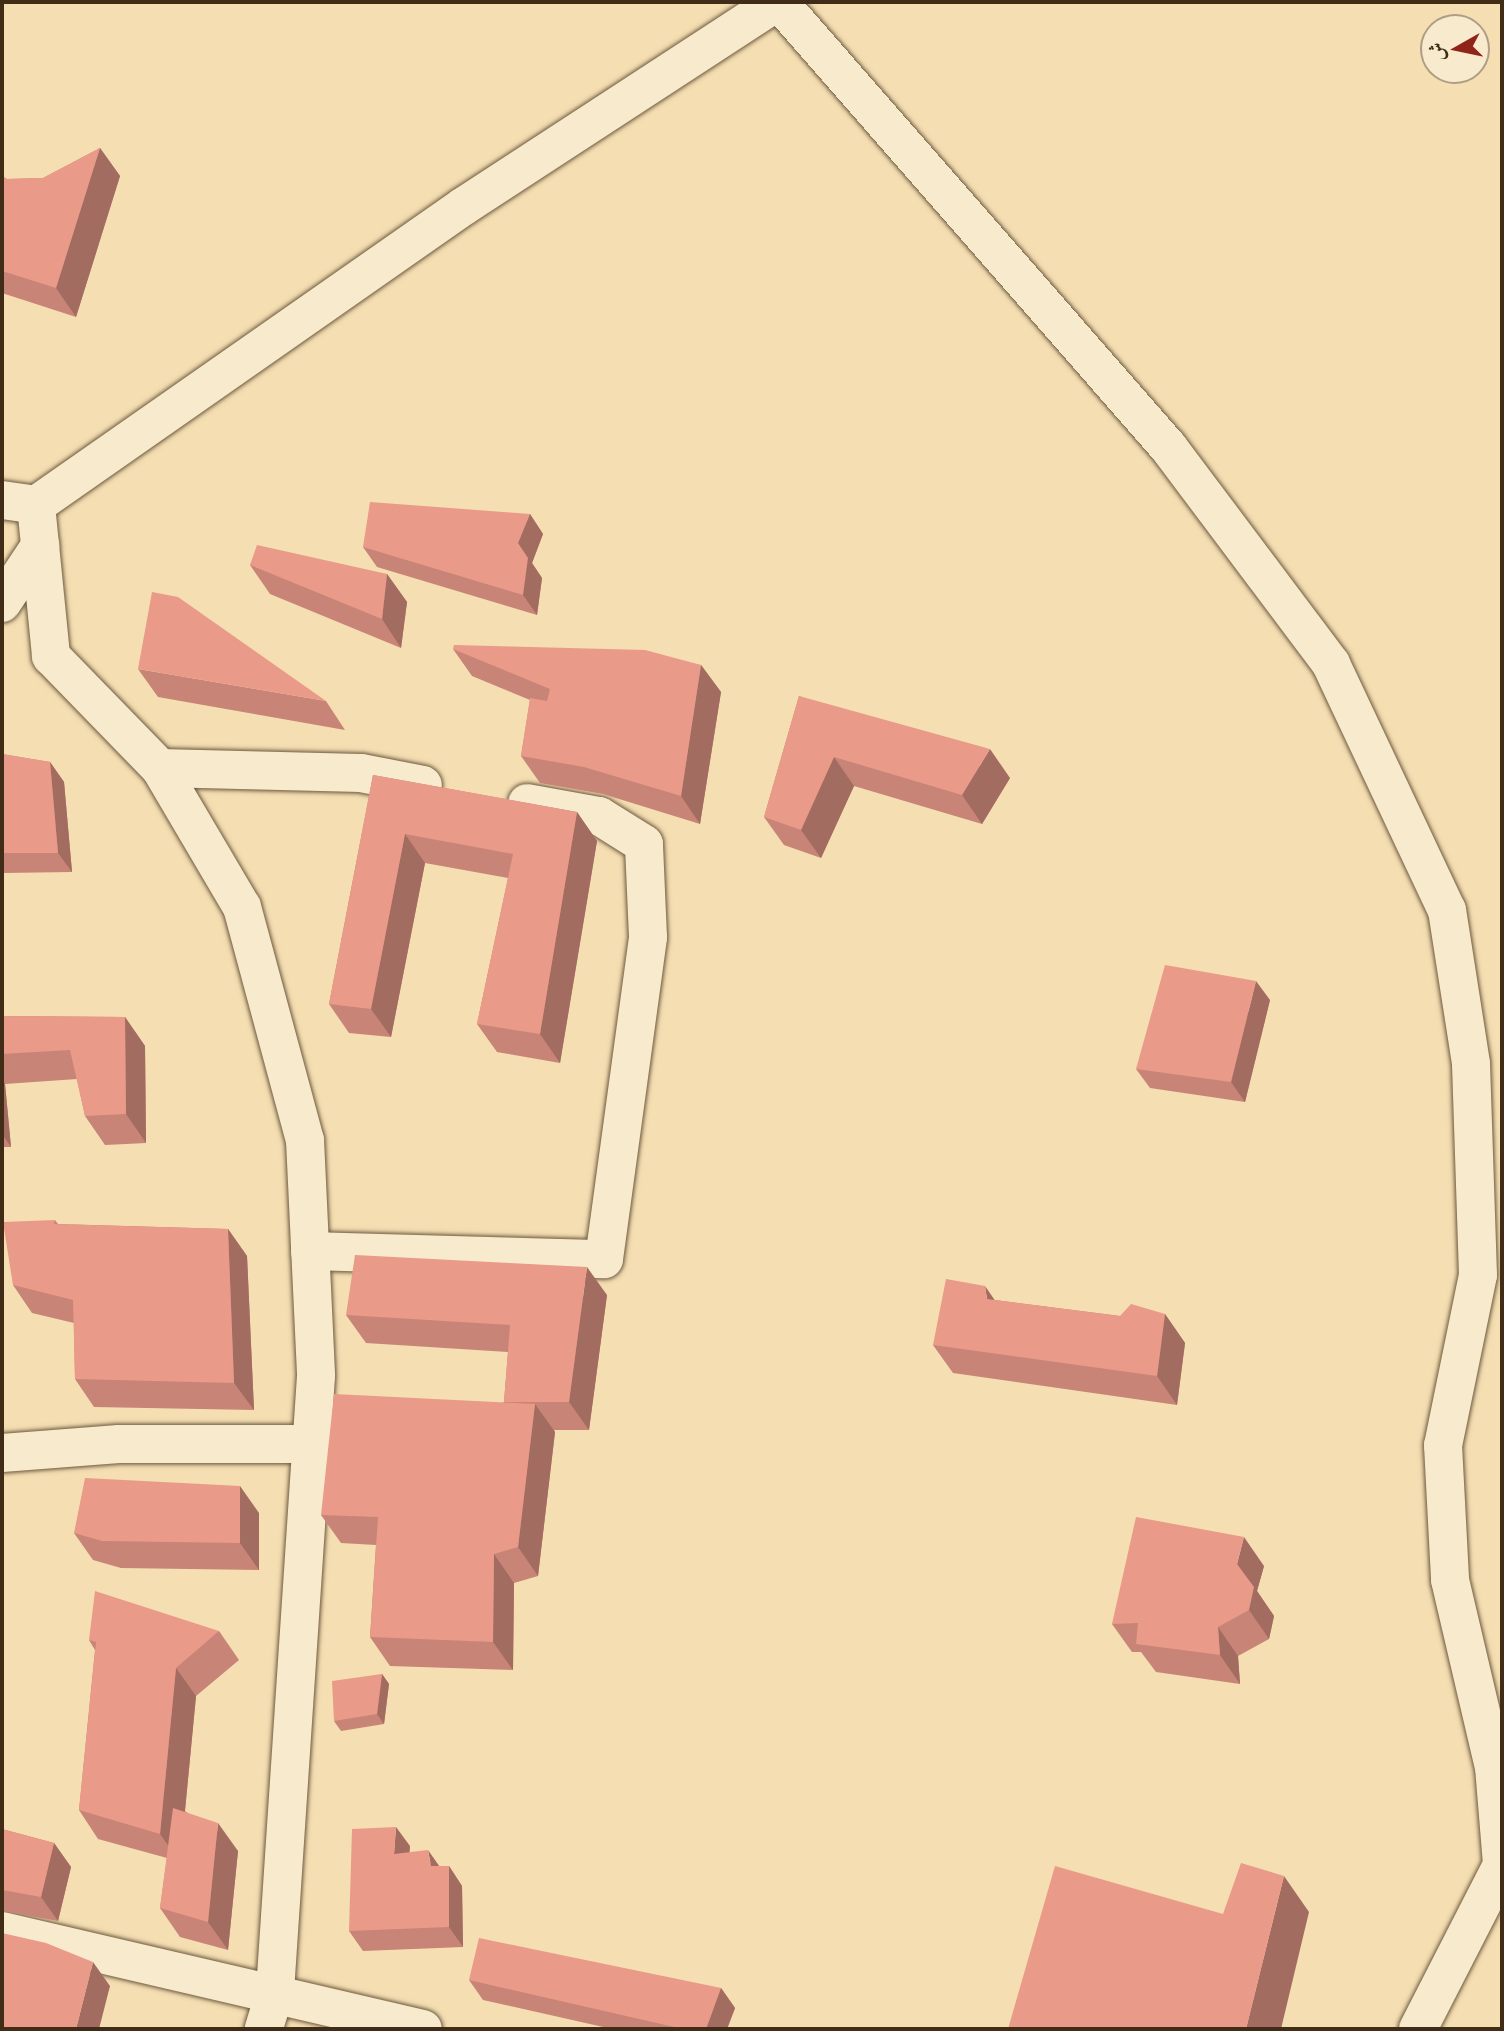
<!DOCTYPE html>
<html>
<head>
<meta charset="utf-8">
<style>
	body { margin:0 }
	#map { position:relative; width:1504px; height:2031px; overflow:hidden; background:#f4deb2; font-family:"Gentium Book Plus",Amiri,serif }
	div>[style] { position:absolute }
	.roads { filter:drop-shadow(0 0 2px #6e593e) drop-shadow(0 0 2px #6e593e) }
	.minor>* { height:38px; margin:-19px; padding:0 19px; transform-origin:19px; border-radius:19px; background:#f8eacd }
	.wall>* { inset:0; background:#c88476 }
	.shaded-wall>* { inset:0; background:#a36c60 }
	.building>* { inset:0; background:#e99a89 }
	span { translate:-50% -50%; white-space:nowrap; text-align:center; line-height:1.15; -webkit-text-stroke:5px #f8eacd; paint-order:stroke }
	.frame { position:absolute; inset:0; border:4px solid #412d17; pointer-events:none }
	.north { position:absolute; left:1420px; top:14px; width:70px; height:70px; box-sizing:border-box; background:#f8eacd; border:2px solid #af9e84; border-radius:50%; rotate:261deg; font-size:19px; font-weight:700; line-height:28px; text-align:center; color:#412d17 }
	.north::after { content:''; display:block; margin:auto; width:24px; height:32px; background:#8f2418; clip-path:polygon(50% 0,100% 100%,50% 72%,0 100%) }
</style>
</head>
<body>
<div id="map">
	<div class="roads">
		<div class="minor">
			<div style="left:779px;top:2px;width:592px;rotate:48.83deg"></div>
			<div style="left:1169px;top:448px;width:270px;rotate:53.1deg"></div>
			<div style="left:1331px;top:664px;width:272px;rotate:64.8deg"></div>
			<div style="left:1447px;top:910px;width:156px;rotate:81.1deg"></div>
			<div style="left:1471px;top:1064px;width:211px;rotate:88.1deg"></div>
			<div style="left:1478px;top:1275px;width:174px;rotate:101.6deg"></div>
			<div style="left:1443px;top:1445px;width:135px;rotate:87deg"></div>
			<div style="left:1450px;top:1580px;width:192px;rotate:76.8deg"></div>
			<div style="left:1494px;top:1767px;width:97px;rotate:85.3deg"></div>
			<div style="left:2px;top:500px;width:34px;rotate:8deg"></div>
			<div style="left:36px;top:505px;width:522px;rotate:-34.94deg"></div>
			<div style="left:464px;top:206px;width:374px;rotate:-33.1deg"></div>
			<div style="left:36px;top:505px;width:152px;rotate:84.3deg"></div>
			<div style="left:51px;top:656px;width:156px;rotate:45.8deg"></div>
			<div style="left:160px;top:768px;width:161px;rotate:59.5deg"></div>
			<div style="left:242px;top:907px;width:241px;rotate:74.9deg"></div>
			<div style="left:305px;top:1140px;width:236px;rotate:87.3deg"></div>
			<div style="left:316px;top:1376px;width:617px;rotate:93.81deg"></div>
			<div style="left:275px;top:1992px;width:39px;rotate:107deg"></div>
			<div style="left:2px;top:603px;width:69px;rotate:-56.3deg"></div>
			<div style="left:160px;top:768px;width:201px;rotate:1.4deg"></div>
			<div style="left:361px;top:773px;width:63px;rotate:11deg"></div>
			<div style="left:310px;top:1251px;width:294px;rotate:1.6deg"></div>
			<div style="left:604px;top:1259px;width:325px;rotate:-82.2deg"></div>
			<div style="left:648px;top:937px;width:93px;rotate:-92.5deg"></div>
			<div style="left:644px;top:844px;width:53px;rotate:-148.1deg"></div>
			<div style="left:599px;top:816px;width:73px;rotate:-169.8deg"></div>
			<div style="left:2px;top:1453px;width:117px;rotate:-4.4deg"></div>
			<div style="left:119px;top:1444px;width:193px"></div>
			<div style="left:2px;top:1931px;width:432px;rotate:13.1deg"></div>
			<div style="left:1418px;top:2029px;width:184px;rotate:-62.9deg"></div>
		</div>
	</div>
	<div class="wall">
		<div style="clip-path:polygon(100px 148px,120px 176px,76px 317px,2px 293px,2px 176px,7px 179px,43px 178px)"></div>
		<div style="clip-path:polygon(530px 514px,543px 534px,532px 563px,542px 578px,537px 615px,377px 567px,363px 547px)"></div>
		<div style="clip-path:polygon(250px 565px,387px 574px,407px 602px,401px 648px,270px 594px)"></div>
		<div style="clip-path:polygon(453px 649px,701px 665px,721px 692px,700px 824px,603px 794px,540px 783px,521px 756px,530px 700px,472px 676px)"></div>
		<div style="clip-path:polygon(138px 669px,326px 701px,345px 730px,158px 697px)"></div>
		<div style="clip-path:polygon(799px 696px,1010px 778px,982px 824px,854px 786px,821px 858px,784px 845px,764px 817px)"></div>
		<div style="clip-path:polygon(2px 754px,50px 762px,64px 782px,72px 872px,2px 873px)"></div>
		<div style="clip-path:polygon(373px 775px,577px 812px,597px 841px,560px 1063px,497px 1052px,477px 1024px,508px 878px,425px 863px,391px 1037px,349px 1033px,329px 1004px)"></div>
		<div style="clip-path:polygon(1270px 1000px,1245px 1102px,1150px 1088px,1136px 1069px)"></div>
		<div style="clip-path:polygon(2px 1016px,125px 1017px,145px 1046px,146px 1143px,105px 1145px,85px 1116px,77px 1079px,5px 1084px,11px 1147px,2px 1147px)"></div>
		<div style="clip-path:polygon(55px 1220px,58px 1224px,228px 1229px,247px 1256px,254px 1410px,94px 1407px,75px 1379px,74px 1323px,32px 1313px,13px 1285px)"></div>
		<div style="clip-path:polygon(607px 1295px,589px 1430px,554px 1430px,555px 1432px,538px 1576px,514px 1583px,513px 1670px,390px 1666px,370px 1637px,376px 1545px,341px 1543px,321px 1515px,504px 1402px,508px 1352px,366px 1343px,346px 1315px)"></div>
		<div style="clip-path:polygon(995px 1300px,1120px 1316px,1165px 1314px,1185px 1343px,1177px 1405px,953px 1373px,933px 1345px)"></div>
		<div style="clip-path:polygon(259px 1513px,259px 1570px,121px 1568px,93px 1560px,74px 1533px)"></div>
		<div style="clip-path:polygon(1264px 1566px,1257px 1591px,1274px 1616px,1269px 1639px,1238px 1656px,1240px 1684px,1156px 1672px,1141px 1652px,1132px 1652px,1112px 1624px)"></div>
		<div style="clip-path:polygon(219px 1631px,239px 1660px,196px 1696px,185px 1811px,238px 1851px,228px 1950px,180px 1937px,160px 1908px,167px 1858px,98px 1839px,79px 1810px,95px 1650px,89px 1640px)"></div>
		<div style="clip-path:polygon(382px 1674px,389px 1684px,384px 1724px,341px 1731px,334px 1721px)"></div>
		<div style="clip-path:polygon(2px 1829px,54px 1843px,71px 1867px,58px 1921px,2px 1911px)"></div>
		<div style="clip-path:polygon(410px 1846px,409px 1853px,439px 1866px,449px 1866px,462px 1886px,463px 1947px,363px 1951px,349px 1931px)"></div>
		<div style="clip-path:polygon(469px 1980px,721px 1988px,735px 2008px,727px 2029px,612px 2029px,483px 2000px)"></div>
	</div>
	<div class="shaded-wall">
		<div style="clip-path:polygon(100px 148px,120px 176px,76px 317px,56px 288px)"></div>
		<div style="clip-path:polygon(530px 514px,543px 534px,532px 563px,542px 578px,537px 615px,523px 595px,518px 543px)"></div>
		<div style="clip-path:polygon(387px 574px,407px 602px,401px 648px,382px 619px)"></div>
		<div style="clip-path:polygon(701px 665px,721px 692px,700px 824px,681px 796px)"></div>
		<div style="clip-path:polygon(990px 749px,1010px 778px,982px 824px,962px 795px)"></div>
		<div style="clip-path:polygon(834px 757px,854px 786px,821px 858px,801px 830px)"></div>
		<div style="clip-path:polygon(50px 762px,64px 782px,72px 872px,58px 853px)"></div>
		<div style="clip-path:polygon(577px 812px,597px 841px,560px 1063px,540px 1034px)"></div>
		<div style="clip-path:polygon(405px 834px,425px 863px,391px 1037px,371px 1009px)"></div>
		<div style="clip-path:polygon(1256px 981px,1270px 1000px,1245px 1102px,1231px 1082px)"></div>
		<div style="clip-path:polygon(125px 1017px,145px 1046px,146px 1143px,126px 1114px)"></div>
		<div style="clip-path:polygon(2px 1079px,5px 1084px,11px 1147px,2px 1134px)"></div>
		<div style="clip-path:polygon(228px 1229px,247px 1256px,254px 1410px,234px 1383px)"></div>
		<div style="clip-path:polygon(587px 1267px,607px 1295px,589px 1430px,569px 1402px)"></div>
		<div style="clip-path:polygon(985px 1286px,1005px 1315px,987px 1299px)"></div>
		<div style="clip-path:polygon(1165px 1314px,1185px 1343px,1177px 1405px,1157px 1376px)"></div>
		<div style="clip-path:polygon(535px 1404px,555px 1432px,538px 1576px,518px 1547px)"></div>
		<div style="clip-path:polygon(240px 1486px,259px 1513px,259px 1570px,240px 1543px)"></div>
		<div style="clip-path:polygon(1244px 1537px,1264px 1566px,1257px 1591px,1274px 1616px,1269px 1639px,1249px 1610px,1237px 1564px)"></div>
		<div style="clip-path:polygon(494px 1554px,514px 1583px,513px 1670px,493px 1642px)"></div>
		<div style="clip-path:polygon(1218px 1627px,1238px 1656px,1240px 1684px,1220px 1655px)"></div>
		<div style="clip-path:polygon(176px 1668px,196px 1696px,180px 1862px,160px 1834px)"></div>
		<div style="clip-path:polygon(382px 1674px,389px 1684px,384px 1724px,377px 1714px)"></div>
		<div style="clip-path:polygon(218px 1823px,238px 1851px,228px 1950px,208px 1922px)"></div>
		<div style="clip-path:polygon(396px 1827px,410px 1846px,408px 1874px,394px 1854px)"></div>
		<div style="clip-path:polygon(54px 1843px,71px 1867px,58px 1921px,41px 1897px)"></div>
		<div style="clip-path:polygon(428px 1850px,442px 1870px,431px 1866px)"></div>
		<div style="clip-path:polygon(449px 1866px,462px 1886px,463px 1947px,449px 1927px)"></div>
		<div style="clip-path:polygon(1284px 1876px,1309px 1912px,1281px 2029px,1246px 2029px)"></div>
		<div style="clip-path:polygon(93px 1962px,110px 1986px,99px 2029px,76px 2029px)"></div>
		<div style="clip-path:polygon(721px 1988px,735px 2008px,727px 2029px,706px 2029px)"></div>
	</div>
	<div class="building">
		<div style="clip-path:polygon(100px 148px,56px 288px,2px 271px,2px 176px,7px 179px,43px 178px)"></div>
		<div style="clip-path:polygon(370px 502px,530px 514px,518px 543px,528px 558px,523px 595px,363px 547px)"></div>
		<div style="clip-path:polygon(257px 545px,387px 574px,382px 619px,250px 565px)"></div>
		<div style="clip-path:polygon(152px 592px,178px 597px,326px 701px,138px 669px)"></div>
		<div style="clip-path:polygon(454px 645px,645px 650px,701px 665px,681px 796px,584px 767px,521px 756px,530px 698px,547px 701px,550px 689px,453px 649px)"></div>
		<div style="clip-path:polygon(799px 696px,990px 749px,962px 795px,834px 757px,801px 830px,764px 817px)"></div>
		<div style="clip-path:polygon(2px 754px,50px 762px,58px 853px,2px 853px)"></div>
		<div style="clip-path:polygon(373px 775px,577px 812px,540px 1034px,477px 1024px,513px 854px,405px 834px,371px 1009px,329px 1004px)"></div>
		<div style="clip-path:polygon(1165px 965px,1256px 981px,1231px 1082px,1136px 1069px)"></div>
		<div style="clip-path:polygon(2px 1016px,125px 1017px,126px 1114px,85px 1116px,70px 1050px,2px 1054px)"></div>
		<div style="clip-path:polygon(55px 1220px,54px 1224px,228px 1229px,234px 1383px,75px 1379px,73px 1300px,13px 1285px,3px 1222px)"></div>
		<div style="clip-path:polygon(355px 1255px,587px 1267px,569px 1402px,504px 1402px,510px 1325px,346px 1315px)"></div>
		<div style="clip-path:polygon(946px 1279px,985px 1286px,987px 1299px,1120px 1316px,1131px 1304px,1165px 1314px,1157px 1376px,933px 1345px)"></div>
		<div style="clip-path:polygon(334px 1394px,535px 1404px,518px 1547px,494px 1554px,493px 1642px,370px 1637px,378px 1517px,321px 1515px)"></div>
		<div style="clip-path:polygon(85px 1478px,240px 1486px,240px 1543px,102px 1541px,74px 1533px)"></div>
		<div style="clip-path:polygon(1136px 1517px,1244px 1537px,1237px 1564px,1254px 1587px,1249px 1610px,1218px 1627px,1220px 1655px,1136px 1644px,1138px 1623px,1112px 1624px)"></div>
		<div style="clip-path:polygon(95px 1591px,219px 1631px,176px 1668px,160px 1834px,79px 1810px,96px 1642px,89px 1640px)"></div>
		<div style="clip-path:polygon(382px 1674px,377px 1714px,334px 1721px,332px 1681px)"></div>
		<div style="clip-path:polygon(173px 1808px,218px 1823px,208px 1922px,160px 1908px)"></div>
		<div style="clip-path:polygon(396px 1827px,394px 1854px,428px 1850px,431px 1866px,449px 1866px,449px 1927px,349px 1931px,352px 1829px)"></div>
		<div style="clip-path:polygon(2px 1829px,54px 1843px,41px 1897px,2px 1890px)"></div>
		<div style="clip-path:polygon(1241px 1863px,1284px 1876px,1246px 2029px,1008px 2029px,1055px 1866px,1223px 1914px)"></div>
		<div style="clip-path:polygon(2px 1933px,46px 1943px,93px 1962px,76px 2029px,2px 2029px)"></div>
		<div style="clip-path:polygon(479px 1938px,721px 1988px,706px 2029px,683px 2029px,469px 1980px)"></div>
	</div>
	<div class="frame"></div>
	<div class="north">ش</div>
</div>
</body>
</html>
